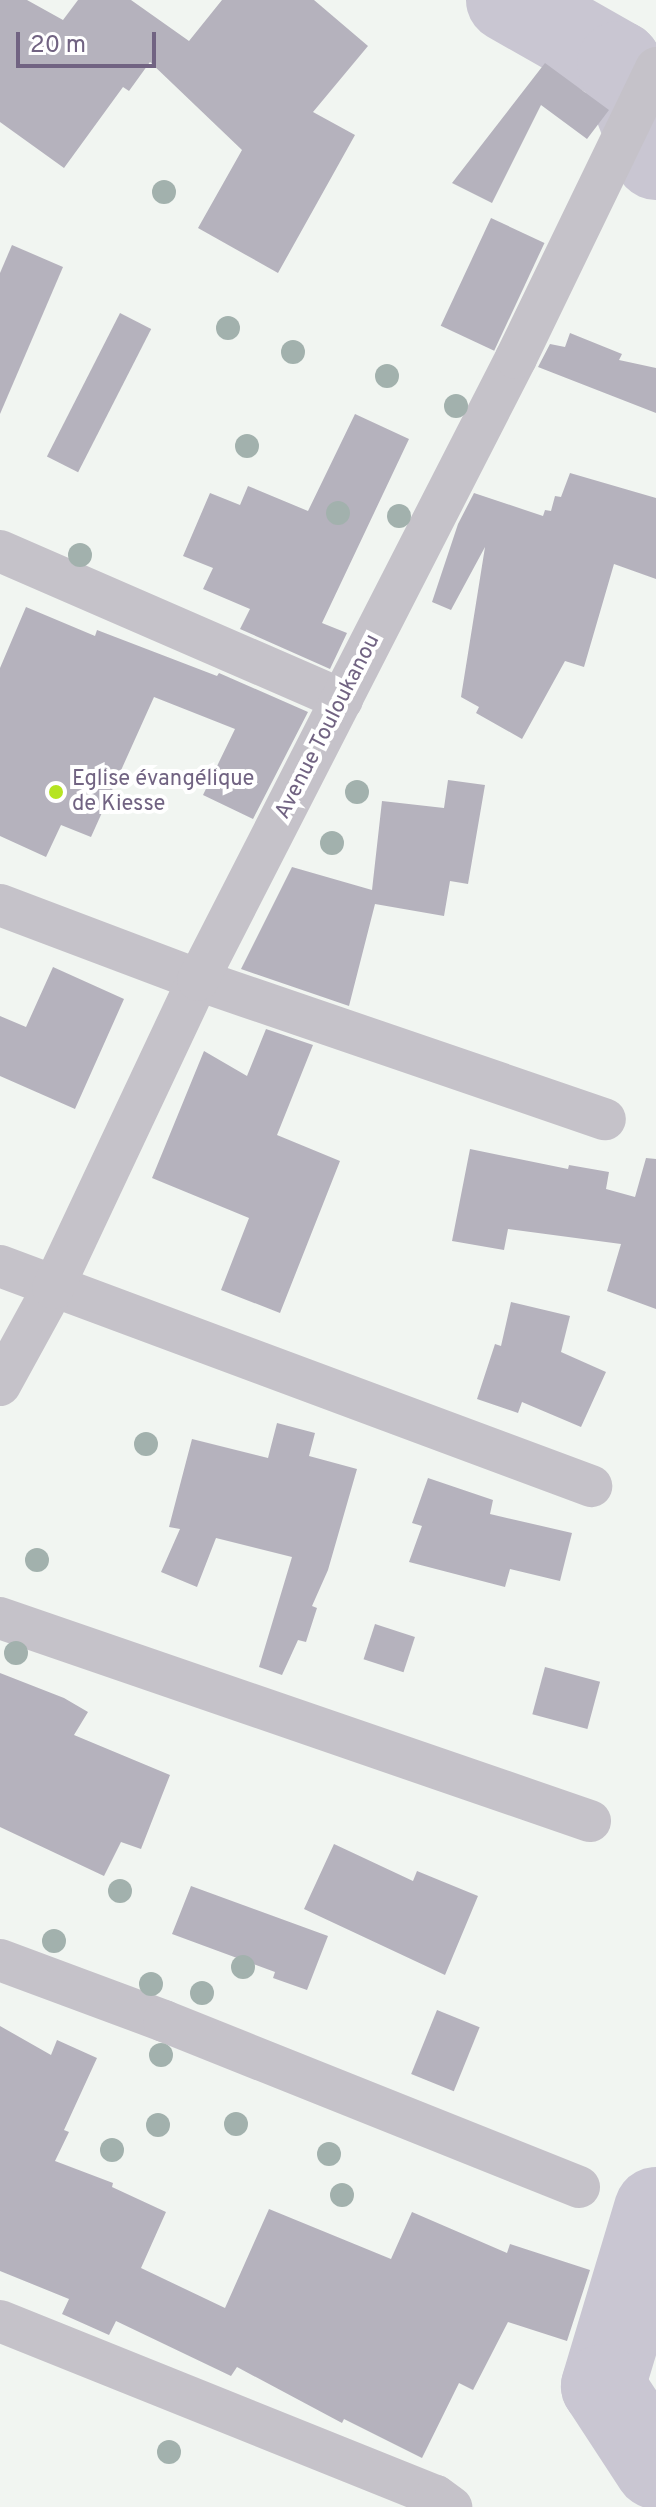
<!DOCTYPE html>
<html>
<head>
<meta charset="utf-8">
<style>
	body { margin:0 }
	#map { position:relative; width:656px; height:2507px; overflow:hidden; background:#f1f5f1; font-family:Overpass,sans-serif }
	div>[style] { position:absolute }
	.river>* { height:84px; margin:-42px; padding:0 42px; transform-origin:42px; border-radius:42px; background:#c9c6d2 }
	.building>* { inset:0; background:#b5b2bd; transform-origin:0 0 }
	.minor>* { height:42px; margin:-21px; padding:0 21px; transform-origin:21px; border-radius:21px; background:#c5c2c9 }
	.trees>* { width:24px; height:24px; margin:-12px; border-radius:50%; background:#a2b1ad }
	.dots>* { width:22px; height:22px; translate:-50% -50%; box-sizing:border-box; border:4px solid #fff; border-radius:50% }
	span { translate:-50% -50%; white-space:nowrap; text-align:center; line-height:1.15; -webkit-text-stroke:8px #fff; paint-order:stroke }
	.street-label { font-size:22px; color:#716382 }
	.poi-label { font-size:22px; color:#716382 }
	.left { translate:0 -50%; text-align:left }
	.scale { position:absolute; left:16px; top:32px; width:140px; height:36px; box-sizing:border-box; border:4px solid #716382; border-top:0; padding-left:10px; font-size:24px; line-height:28px; white-space:nowrap; color:#716382; -webkit-text-stroke:6px #fff; paint-order:stroke }
</style>
</head>
<body>
<div id="map">
	<div class="river">
		<div style="left:508px;top:0;width:128px;rotate:29.6deg"></div>
		<div style="left:619px;top:63px;width:102px;rotate:68.7deg"></div>
		<div style="left:656px;top:2209px;width:185px;rotate:106.7deg"></div>
		<div style="left:603px;top:2386px;width:97px;rotate:56.8deg"></div>
	</div>
	<div class="building">
		<div style="clip-path:polygon(0 0,27px 0,63px 20px,78px 0,131px 0,189px 41px,222px 0,314px 0,368px 46px,313px 112px,355px 135px,278px 273px,198px 228px,242px 150px,150px 62px,129px 91px,123px 87px,64px 168px,0 122px)"></div>
		<div style="clip-path:polygon(545px 63px,609px 110px,587px 139px,541px 105px,492px 203px,452px 183px)"></div>
		<div style="left:491px;top:218px;width:59px;height:119px;rotate:25deg"></div>
		<div style="clip-path:polygon(12px 245px,63px 267px,0 414px,0 273px)"></div>
		<div style="left:120px;top:313px;width:35px;height:161px;rotate:27deg"></div>
		<div style="clip-path:polygon(570px 333px,622px 354px,619px 360px,656px 368px,656px 413px,538px 367px,550px 344px,565px 347px)"></div>
		<div style="clip-path:polygon(355px 414px,409px 439px,322px 623px,347px 633px,330px 669px,240px 629px,250px 609px,203px 589px,213px 568px,183px 556px,210px 493px,240px 505px,248px 486px,308px 511px)"></div>
		<div style="clip-path:polygon(570px 473px,656px 498px,656px 579px,614px 564px,584px 667px,565px 661px,522px 739px,476px 713px,479px 707px,461px 697px,485px 547px,451px 610px,432px 602px,458px 524px,474px 493px,543px 516px,545px 510px,551px 511px,555px 496px,561px 497px)"></div>
		<div style="clip-path:polygon(26px 607px,95px 636px,97px 630px,217px 676px,219px 673px,308px 712px,253px 819px,203px 795px,235px 729px,154px 697px,91px 837px,61px 825px,46px 857px,0 836px,0 668px)"></div>
		<div style="clip-path:polygon(448px 780px,485px 785px,468px 884px,450px 881px,444px 916px,375px 904px,349px 1006px,241px 969px,292px 867px,372px 890px,382px 801px,444px 808px)"></div>
		<div style="clip-path:polygon(53px 967px,124px 999px,75px 1109px,0 1076px,0 1016px,26px 1027px)"></div>
		<div style="clip-path:polygon(266px 1029px,313px 1045px,277px 1135px,340px 1161px,280px 1313px,221px 1290px,249px 1218px,152px 1178px,204px 1051px,247px 1076px)"></div>
		<div style="clip-path:polygon(470px 1149px,568px 1169px,569px 1165px,609px 1172px,606px 1189px,635px 1197px,646px 1158px,656px 1159px,656px 1309px,607px 1291px,621px 1244px,508px 1229px,504px 1250px,452px 1241px)"></div>
		<div style="clip-path:polygon(511px 1302px,570px 1316px,561px 1352px,606px 1372px,581px 1427px,522px 1402px,518px 1413px,477px 1399px,495px 1344px,501px 1346px)"></div>
		<div style="clip-path:polygon(277px 1423px,315px 1433px,309px 1456px,357px 1469px,328px 1570px,312px 1606px,317px 1608px,306px 1642px,298px 1640px,282px 1675px,259px 1667px,292px 1557px,216px 1538px,197px 1587px,161px 1572px,180px 1529px,169px 1527px,192px 1439px,268px 1458px)"></div>
		<div style="clip-path:polygon(428px 1478px,493px 1500px,490px 1514px,572px 1533px,560px 1581px,510px 1569px,505px 1587px,409px 1562px,422px 1526px,412px 1523px)"></div>
		<div style="left:375px;top:1624px;width:42px;height:37px;rotate:18deg"></div>
		<div style="left:545px;top:1667px;width:57px;height:49px;rotate:15deg"></div>
		<div style="clip-path:polygon(0 1673px,64px 1698px,88px 1712px,74px 1735px,170px 1775px,141px 1849px,121px 1842px,104px 1876px,0 1827px)"></div>
		<div style="clip-path:polygon(334px 1844px,413px 1881px,417px 1871px,478px 1896px,445px 1975px,304px 1909px)"></div>
		<div style="clip-path:polygon(191px 1886px,328px 1936px,307px 1990px,273px 1978px,275px 1972px,172px 1934px)"></div>
		<div style="left:437px;top:2010px;width:46px;height:69px;rotate:22deg"></div>
		<div style="clip-path:polygon(0 2026px,51px 2055px,57px 2040px,97px 2058px,64px 2130px,69px 2132px,55px 2161px,113px 2183px,112px 2187px,166px 2212px,141px 2268px,225px 2308px,269px 2209px,391px 2259px,412px 2212px,507px 2253px,510px 2244px,590px 2270px,567px 2341px,508px 2322px,473px 2390px,459px 2383px,422px 2458px,344px 2419px,342px 2423px,237px 2367px,231px 2376px,116px 2321px,109px 2335px,62px 2314px,69px 2299px,0 2271px)"></div>
	</div>
	<div class="minor">
		<div style="left:0;top:551px;width:373px;rotate:23.5deg"></div>
		<div style="left:0;top:905px;width:212px;rotate:20.7deg"></div>
		<div style="left:198px;top:980px;width:430px;rotate:18.9deg"></div>
		<div style="left:0;top:1266px;width:631px;rotate:20.42deg"></div>
		<div style="left:0;top:1385px;width:111px;rotate:-61.3deg"></div>
		<div style="left:53px;top:1288px;width:340px;rotate:-64.8deg"></div>
		<div style="left:198px;top:980px;width:699px;rotate:-62.92deg"></div>
		<div style="left:516px;top:358px;width:322px;rotate:-64.2deg"></div>
		<div style="left:0;top:1618px;width:624px;rotate:18.99deg"></div>
		<div style="left:0;top:1960px;width:175px;rotate:20.4deg"></div>
		<div style="left:164px;top:2021px;width:447px;rotate:21.8deg"></div>
		<div style="left:0;top:2321px;width:470px;rotate:21.9deg"></div>
		<div style="left:436px;top:2496px;width:19px;rotate:36deg"></div>
	</div>
	<div class="trees">
		<div style="left:164px;top:192px"></div>
		<div style="left:228px;top:328px"></div>
		<div style="left:293px;top:352px"></div>
		<div style="left:387px;top:376px"></div>
		<div style="left:456px;top:406px"></div>
		<div style="left:247px;top:446px"></div>
		<div style="left:338px;top:513px"></div>
		<div style="left:399px;top:516px"></div>
		<div style="left:80px;top:555px"></div>
		<div style="left:357px;top:792px"></div>
		<div style="left:332px;top:843px"></div>
		<div style="left:146px;top:1444px"></div>
		<div style="left:37px;top:1560px"></div>
		<div style="left:16px;top:1653px"></div>
		<div style="left:120px;top:1891px"></div>
		<div style="left:54px;top:1941px"></div>
		<div style="left:243px;top:1967px"></div>
		<div style="left:151px;top:1984px"></div>
		<div style="left:202px;top:1993px"></div>
		<div style="left:161px;top:2055px"></div>
		<div style="left:236px;top:2124px"></div>
		<div style="left:158px;top:2125px"></div>
		<div style="left:112px;top:2150px"></div>
		<div style="left:329px;top:2154px"></div>
		<div style="left:342px;top:2195px"></div>
		<div style="left:169px;top:2452px"></div>
	</div>
	<div class="dots">
		<div style="left:56px;top:792px;background:#b6e422"></div>
	</div>
	<div class="street-label">
		<span style="left:328px;top:727px;rotate:-63deg">Avenue Touloukanou</span>
	</div>
	<div class="poi-label">
		<span class="left" style="left:72px;top:792px">Eglise évangélique<br>de Kiesse</span>
	</div>
	<div class="scale">20 m</div>
</div>
</body>
</html>
